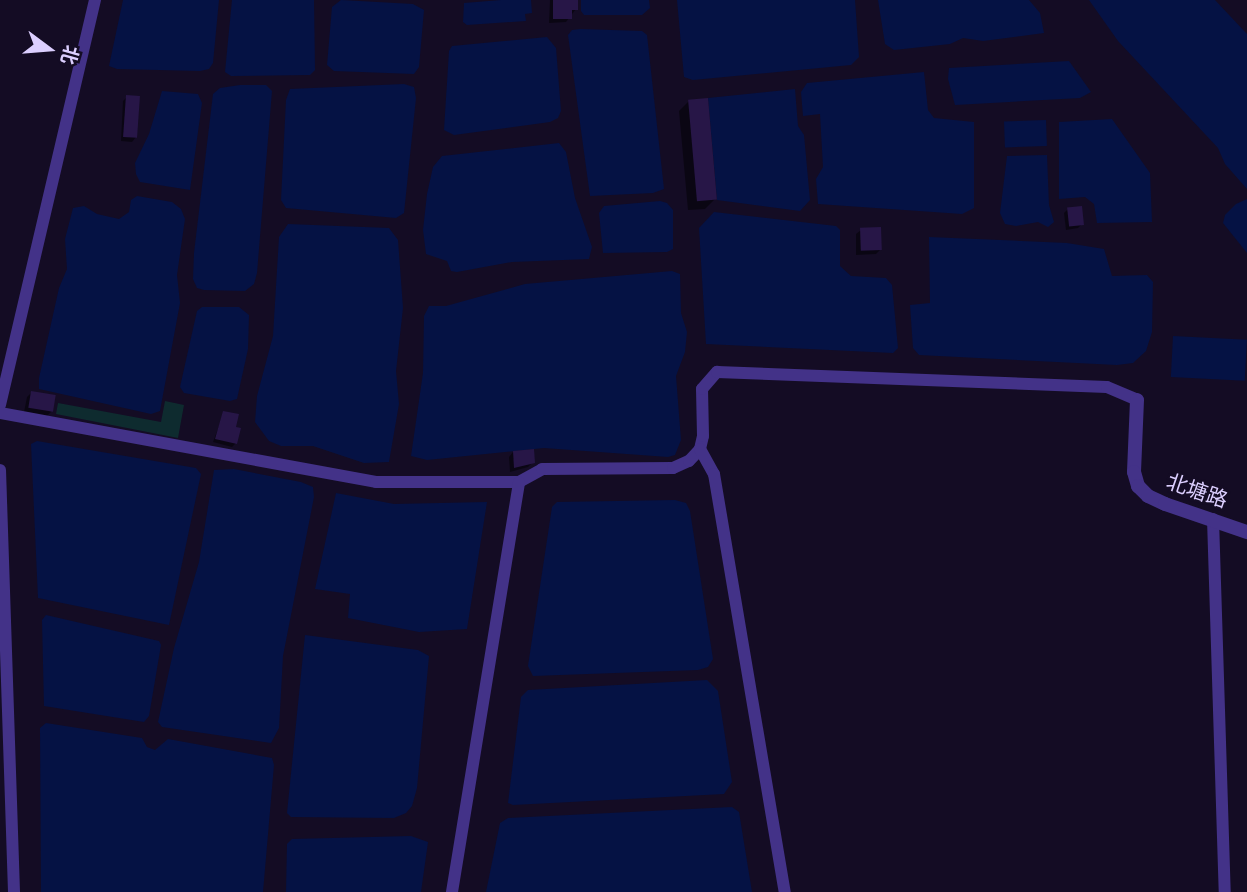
<!DOCTYPE html>
<html>
<head>
<meta charset="utf-8">
<style>
	body { margin:0 }
	#map { position:relative; width:1247px; height:892px; overflow:hidden; background:#140c24; font-family:"Space Grotesk","Noto Sans SC",sans-serif }
	div>[style] { position:absolute }
	.green>* { inset:0; background:#0e2b2f }
	.water>* { inset:0; background:#051244; transform-origin:0 0 }
	.shadow>* { inset:0; background:#0007 }
	.building>* { inset:0; background:#271647; transform-origin:0 0 }
	.minor>* { height:12px; margin:-6px; padding:0 6px; transform-origin:6px; border-radius:6px; background:#433288 }
	.tertiary>* { height:14px; margin:-7px; padding:0 7px; transform-origin:7px; border-radius:7px; background:#433288 }
	span { translate:-50% -50%; white-space:nowrap; text-align:center; line-height:1.15; -webkit-text-stroke:5px #140c24; paint-order:stroke }
	.street-label { font-size:21px; color:#dccfff }
	.north { position:absolute; left:14px; top:14px; width:70px; height:70px; -webkit-text-stroke:5px #140c24; paint-order:stroke; rotate:106deg; font-size:19px; font-weight:700; line-height:28px; text-align:center; color:#dccfff }
	.north::after { content:''; display:block; margin:auto; width:24px; height:32px; background:#dccfff; clip-path:polygon(50% 0,100% 100%,50% 72%,0 100%) }
</style>
</head>
<body>
<div id="map">
	<div class="green">
		<div style="clip-path:polygon(165px 401px,184px 405px,178px 438px,56px 414px,58px 403px,161px 422px)"></div>
	</div>
	<div class="water">
		<div style="clip-path:polygon(123px 0,219px 0,213px 63px,209px 69px,200px 71px,117px 69px,109px 66px)"></div>
		<div style="clip-path:polygon(232px 0,314px 0,315px 70px,310px 75px,231px 76px,225px 72px)"></div>
		<div style="clip-path:polygon(341px 0,413px 4px,424px 10px,419px 67px,414px 74px,334px 71px,327px 65px,332px 7px)"></div>
		<div style="clip-path:polygon(501px 0,531px 0,532px 13px,525px 14px,526px 21px,467px 25px,463px 22px,464px 3px)"></div>
		<div style="clip-path:polygon(581px 0,649px 0,650px 8px,642px 15px,584px 15px,581px 11px)"></div>
		<div style="clip-path:polygon(677px 0,855px 0,859px 57px,851px 65px,693px 80px,684px 77px)"></div>
		<div style="clip-path:polygon(878px 0,1029px 0,1040px 13px,1044px 33px,983px 41px,963px 38px,950px 44px,894px 50px,885px 44px)"></div>
		<div style="clip-path:polygon(1089px 0,1215px 0,1247px 34px,1247px 189px,1225px 164px,1218px 148px,1118px 41px)"></div>
		<div style="clip-path:polygon(581px 29px,642px 31px,647px 35px,664px 189px,653px 193px,590px 196px,568px 35px,572px 30px)"></div>
		<div style="clip-path:polygon(547px 37px,556px 48px,561px 111px,558px 118px,550px 122px,454px 135px,444px 130px,449px 51px,452px 46px)"></div>
		<div style="clip-path:polygon(1069px 61px,1091px 92px,1080px 98px,955px 105px,948px 79px,949px 68px)"></div>
		<div style="clip-path:polygon(924px 72px,928px 110px,934px 118px,974px 122px,974px 208px,962px 214px,818px 204px,816px 179px,823px 167px,820px 114px,803px 116px,801px 92px,807px 83px)"></div>
		<div style="clip-path:polygon(404px 84px,414px 87px,416px 98px,404px 213px,396px 218px,286px 208px,281px 200px,286px 100px,290px 89px)"></div>
		<div style="clip-path:polygon(240px 85px,266px 85px,272px 91px,257px 273px,254px 284px,245px 291px,204px 290px,197px 288px,193px 279px,194px 253px,213px 94px,220px 88px)"></div>
		<div style="clip-path:polygon(795px 89px,798px 126px,804px 135px,810px 200px,800px 211px,717px 200px,708px 98px)"></div>
		<div style="clip-path:polygon(162px 91px,198px 94px,202px 103px,190px 190px,140px 182px,136px 174px,135px 163px,149px 134px)"></div>
		<div style="clip-path:polygon(1112px 119px,1150px 173px,1152px 222px,1097px 223px,1094px 204px,1085px 197px,1059px 199px,1059px 122px)"></div>
		<div style="left:1046px;top:120px;width:26px;height:42px;rotate:88deg"></div>
		<div style="clip-path:polygon(559px 143px,566px 152px,575px 198px,592px 247px,589px 259px,512px 262px,457px 272px,451px 271px,447px 261px,426px 254px,423px 230px,427px 194px,433px 167px,442px 156px)"></div>
		<div style="clip-path:polygon(1047px 155px,1049px 205px,1054px 222px,1048px 227px,1038px 222px,1016px 226px,1005px 224px,1000px 213px,1007px 156px)"></div>
		<div style="clip-path:polygon(137px 196px,172px 202px,181px 209px,185px 219px,177px 275px,180px 303px,160px 411px,151px 414px,39px 389px,39px 378px,59px 288px,67px 269px,65px 239px,73px 208px,84px 206px,97px 214px,119px 219px,129px 212px,131px 200px)"></div>
		<div style="clip-path:polygon(1247px 199px,1247px 253px,1223px 223px,1225px 215px,1236px 204px)"></div>
		<div style="clip-path:polygon(660px 201px,667px 203px,673px 210px,673px 249px,667px 252px,603px 253px,599px 213px,604px 206px)"></div>
		<div style="clip-path:polygon(714px 212px,836px 226px,840px 230px,840px 266px,851px 276px,886px 278px,892px 285px,898px 348px,893px 353px,706px 344px,699px 228px)"></div>
		<div style="clip-path:polygon(288px 224px,389px 228px,398px 240px,403px 308px,396px 371px,399px 404px,389px 462px,364px 463px,313px 446px,281px 446px,269px 441px,255px 422px,257px 396px,273px 336px,279px 237px)"></div>
		<div style="clip-path:polygon(929px 237px,1067px 243px,1104px 249px,1112px 276px,1147px 275px,1153px 282px,1152px 332px,1146px 351px,1133px 363px,1117px 365px,919px 355px,913px 348px,910px 305px,930px 303px)"></div>
		<div style="clip-path:polygon(672px 271px,680px 274px,681px 313px,687px 332px,685px 352px,676px 376px,681px 440px,675px 455px,668px 457px,544px 448px,427px 460px,411px 456px,423px 373px,424px 316px,429px 306px,446px 306px,525px 284px)"></div>
		<div style="clip-path:polygon(202px 307px,239px 307px,249px 315px,248px 349px,237px 399px,230px 401px,184px 393px,180px 387px,197px 311px)"></div>
		<div style="left:1173px;top:336px;width:74px;height:41px;rotate:3deg"></div>
		<div style="clip-path:polygon(37px 441px,196px 468px,201px 474px,169px 625px,38px 598px,31px 444px)"></div>
		<div style="clip-path:polygon(234px 469px,301px 482px,313px 487px,314px 497px,283px 656px,279px 728px,271px 743px,162px 727px,158px 722px,174px 648px,199px 562px,214px 470px)"></div>
		<div style="clip-path:polygon(336px 493px,394px 504px,487px 502px,467px 629px,419px 632px,348px 618px,350px 594px,315px 589px)"></div>
		<div style="clip-path:polygon(675px 500px,686px 503px,690px 511px,713px 659px,708px 667px,698px 670px,533px 676px,528px 666px,552px 507px,557px 502px)"></div>
		<div style="clip-path:polygon(46px 615px,159px 641px,161px 645px,149px 716px,144px 722px,44px 706px,42px 620px)"></div>
		<div style="clip-path:polygon(305px 635px,418px 650px,429px 656px,417px 788px,412px 806px,406px 813px,394px 818px,291px 817px,287px 813px)"></div>
		<div style="clip-path:polygon(707px 680px,718px 691px,732px 782px,724px 794px,513px 805px,508px 803px,521px 697px,528px 690px)"></div>
		<div style="clip-path:polygon(46px 723px,142px 738px,147px 747px,155px 750px,168px 739px,272px 758px,274px 765px,263px 892px,41px 892px,40px 728px)"></div>
		<div style="clip-path:polygon(732px 807px,739px 812px,752px 892px,486px 892px,500px 823px,508px 818px)"></div>
		<div style="clip-path:polygon(411px 836px,428px 842px,421px 892px,286px 892px,287px 844px,292px 839px)"></div>
	</div>
	<div class="shadow">
		<div style="clip-path:polygon(550px 0,576px 0,576px 9px,566px 22px,549px 23px)"></div>
		<div style="clip-path:polygon(127px 97px,136px 137px,132px 142px,121px 141px,123px 101px)"></div>
		<div style="clip-path:polygon(689px 101px,715px 199px,705px 209px,688px 210px,679px 111px)"></div>
		<div style="clip-path:polygon(1068px 209px,1082px 224px,1078px 228px,1066px 230px,1064px 213px)"></div>
		<div style="clip-path:polygon(861px 230px,880px 250px,876px 254px,856px 255px,856px 234px)"></div>
		<div style="clip-path:polygon(32px 392px,51px 412px,47px 416px,24px 412px,27px 397px)"></div>
		<div style="clip-path:polygon(224px 413px,234px 429px,236px 443px,232px 447px,213px 442px)"></div>
		<div style="clip-path:polygon(513px 452px,533px 462px,528px 467px,510px 472px,509px 457px)"></div>
	</div>
	<div class="building">
		<div style="clip-path:polygon(553px 0,578px 0,578px 10px,572px 10px,572px 19px,553px 19px)"></div>
		<div style="left:126px;top:95px;width:14px;height:42px;rotate:4deg"></div>
		<div style="left:708px;top:98px;width:102px;height:20px;rotate:85deg"></div>
		<div style="left:1082px;top:206px;width:19px;height:15px;rotate:84deg"></div>
		<div style="left:881px;top:227px;width:23px;height:21px;rotate:88deg"></div>
		<div style="left:31px;top:391px;width:25px;height:17px;rotate:9deg"></div>
		<div style="clip-path:polygon(223px 411px,239px 414px,236px 427px,241px 428px,237px 444px,215px 439px)"></div>
		<div style="clip-path:polygon(534px 449px,535px 463px,514px 468px,513px 451px)"></div>
	</div>
	<div class="minor">
		<div style="left:0;top:405px;width:416px;rotate:-76.8deg"></div>
		<div style="left:0;top:413px;width:382px;rotate:10.4deg"></div>
		<div style="left:376px;top:482px;width:143px"></div>
		<div style="left:519px;top:482px;width:26px;rotate:-29deg"></div>
		<div style="left:542px;top:469px;width:131px;rotate:-0.4deg"></div>
		<div style="left:673px;top:468px;width:17px;rotate:-24deg"></div>
		<div style="left:689px;top:461px;width:16px;rotate:-47deg"></div>
		<div style="left:700px;top:449px;width:13px;rotate:-77deg"></div>
		<div style="left:703px;top:436px;width:47px;rotate:-91.2deg"></div>
		<div style="left:702px;top:389px;width:23px;rotate:-49deg"></div>
		<div style="left:717px;top:372px;width:390px;rotate:2.2deg"></div>
		<div style="left:1107px;top:387px;width:33px;rotate:23deg"></div>
		<div style="left:700px;top:449px;width:29px;rotate:61deg"></div>
		<div style="left:714px;top:474px;width:424px;rotate:80.4deg"></div>
		<div style="left:0;top:470px;width:422px;rotate:88.1deg"></div>
		<div style="left:1213px;top:519px;width:373px;rotate:88.2deg"></div>
		<div style="left:452px;top:892px;width:415px;rotate:-80.7deg"></div>
	</div>
	<div class="tertiary">
		<div style="left:1137px;top:400px;width:72px;rotate:92.4deg"></div>
		<div style="left:1134px;top:472px;width:15px;rotate:74deg"></div>
		<div style="left:1138px;top:486px;width:14px;rotate:45deg"></div>
		<div style="left:1148px;top:496px;width:19px;rotate:25deg"></div>
		<div style="left:1165px;top:504px;width:87px;rotate:18.9deg"></div>
	</div>
	<div class="street-label">
		<span style="left:1197px;top:491px;rotate:19deg">北塘路</span>
	</div>
	<div class="north">北</div>
</div>
</body>
</html>
